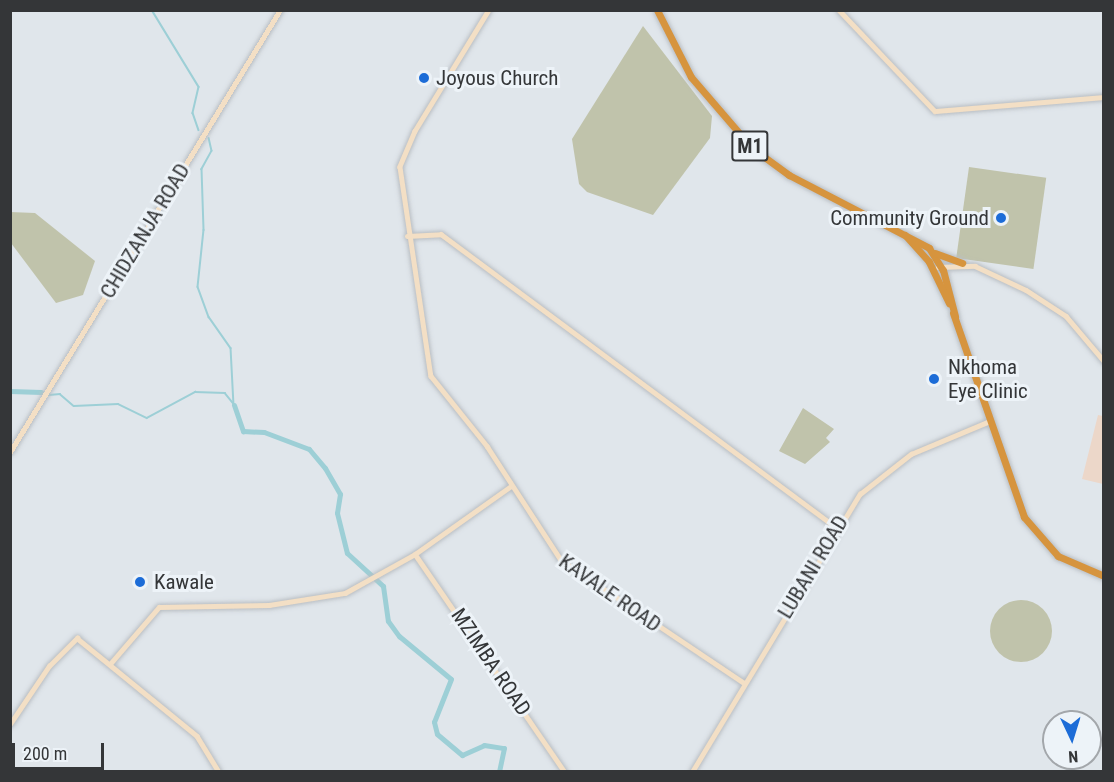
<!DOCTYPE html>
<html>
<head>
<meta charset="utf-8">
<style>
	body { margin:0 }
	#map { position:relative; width:1114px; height:782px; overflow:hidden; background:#e0e6eb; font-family:"Roboto Condensed",sans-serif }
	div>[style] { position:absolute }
	.commercial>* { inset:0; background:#ecd7c9 }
	.green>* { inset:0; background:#c0c3ab; transform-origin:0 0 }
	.round { border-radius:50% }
	.stream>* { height:1.5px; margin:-0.75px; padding:0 0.75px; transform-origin:0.75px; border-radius:0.75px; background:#9dcfd6 }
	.river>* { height:5px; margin:-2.5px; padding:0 2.5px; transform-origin:2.5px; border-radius:2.5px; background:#9dcfd6 }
	.roads { filter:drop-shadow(0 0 2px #b9bec3) drop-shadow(0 0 2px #b9bec3) }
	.secondary>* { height:4.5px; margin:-2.25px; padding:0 2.25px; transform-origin:2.25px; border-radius:2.25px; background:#f3dfc5 }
	.highway>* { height:7px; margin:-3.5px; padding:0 3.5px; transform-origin:3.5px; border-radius:3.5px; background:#d6943e }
	.dots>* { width:16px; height:16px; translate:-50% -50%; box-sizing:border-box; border:3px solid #edf3f8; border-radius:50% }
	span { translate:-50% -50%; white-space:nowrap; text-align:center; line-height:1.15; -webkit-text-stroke:6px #edf3f8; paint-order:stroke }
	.shield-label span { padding:2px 4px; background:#edf3f8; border:2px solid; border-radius:4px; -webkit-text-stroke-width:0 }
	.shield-label { font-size:20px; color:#343638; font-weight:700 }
	.poi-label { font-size:21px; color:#343638 }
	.left { translate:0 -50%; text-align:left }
	.right { translate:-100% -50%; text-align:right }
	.street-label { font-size:21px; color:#343638 }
	.frame { position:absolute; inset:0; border:12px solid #343638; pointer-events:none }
	.north { position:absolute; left:1042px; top:710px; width:60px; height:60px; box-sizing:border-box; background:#edf3f8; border:2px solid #a3a7ab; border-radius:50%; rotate:176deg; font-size:16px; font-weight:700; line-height:24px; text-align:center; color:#343638 }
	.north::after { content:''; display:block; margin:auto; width:21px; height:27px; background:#1c6cd7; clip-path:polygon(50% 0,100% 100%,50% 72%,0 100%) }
	.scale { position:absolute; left:12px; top:743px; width:92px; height:27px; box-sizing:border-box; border:3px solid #343638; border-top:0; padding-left:8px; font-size:18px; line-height:21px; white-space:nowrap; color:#343638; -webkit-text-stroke:4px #edf3f8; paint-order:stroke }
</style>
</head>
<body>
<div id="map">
	<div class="commercial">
		<div style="clip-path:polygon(1098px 415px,1103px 416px,1103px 484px,1082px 479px)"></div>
	</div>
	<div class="green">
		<div style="clip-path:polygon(643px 26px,712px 116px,710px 138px,653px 215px,587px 192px,579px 184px,572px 139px)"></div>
		<div style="left:969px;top:167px;width:78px;height:92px;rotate:8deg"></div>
		<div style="clip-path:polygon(10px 212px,35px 213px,95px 261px,83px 295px,56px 303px,11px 243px)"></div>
		<div style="clip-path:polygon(803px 408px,834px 429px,826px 438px,830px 442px,805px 464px,779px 451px)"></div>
		<div class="round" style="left:990px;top:600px;width:62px;height:62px"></div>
	</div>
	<div class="stream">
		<div style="left:152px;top:10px;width:90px;rotate:58.6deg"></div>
		<div style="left:199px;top:87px;width:27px;rotate:103deg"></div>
		<div style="left:193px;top:113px;width:18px;rotate:71deg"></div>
		<div style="left:209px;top:138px;width:13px;rotate:77deg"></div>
		<div style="left:212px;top:151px;width:21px;rotate:119deg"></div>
		<div style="left:202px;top:169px;width:61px;rotate:88.1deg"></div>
		<div style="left:204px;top:230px;width:57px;rotate:96deg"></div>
		<div style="left:198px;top:287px;width:32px;rotate:70deg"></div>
		<div style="left:209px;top:317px;width:38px;rotate:55deg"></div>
		<div style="left:231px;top:348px;width:57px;rotate:87deg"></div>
		<div style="left:49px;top:395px;width:11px;rotate:-5deg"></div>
		<div style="left:60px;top:394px;width:18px;rotate:41deg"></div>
		<div style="left:74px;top:406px;width:44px;rotate:-2.6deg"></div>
		<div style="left:118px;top:404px;width:32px;rotate:26deg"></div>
		<div style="left:147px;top:418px;width:55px;rotate:-28.4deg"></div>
		<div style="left:195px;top:392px;width:30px;rotate:2deg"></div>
		<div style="left:225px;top:393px;width:14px;rotate:51deg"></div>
		<div style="left:753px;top:771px;width:1px;rotate:90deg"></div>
	</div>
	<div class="river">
		<div style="left:10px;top:391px;width:31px;rotate:2deg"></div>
		<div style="left:234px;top:405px;width:28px;rotate:71deg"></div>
		<div style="left:243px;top:431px;width:21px;rotate:3deg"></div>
		<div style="left:264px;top:432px;width:48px;rotate:20.7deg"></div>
		<div style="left:309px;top:449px;width:25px;rotate:50deg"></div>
		<div style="left:325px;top:468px;width:30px;rotate:60deg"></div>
		<div style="left:340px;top:494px;width:19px;rotate:99deg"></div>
		<div style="left:337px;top:513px;width:41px;rotate:76deg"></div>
		<div style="left:347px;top:553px;width:49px;rotate:42.5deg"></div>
		<div style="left:383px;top:586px;width:35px;rotate:82deg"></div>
		<div style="left:388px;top:621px;width:19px;rotate:54deg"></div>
		<div style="left:399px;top:636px;width:67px;rotate:39.6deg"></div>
		<div style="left:451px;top:679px;width:46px;rotate:111.6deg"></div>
		<div style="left:434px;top:722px;width:12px;rotate:76deg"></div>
		<div style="left:437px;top:734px;width:33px;rotate:40deg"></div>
		<div style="left:462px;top:755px;width:24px;rotate:-24deg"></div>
		<div style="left:484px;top:745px;width:20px;rotate:9deg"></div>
		<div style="left:504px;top:748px;width:25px;rotate:102deg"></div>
	</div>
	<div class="roads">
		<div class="secondary">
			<div style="left:489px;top:10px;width:142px;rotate:121.4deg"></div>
			<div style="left:415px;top:131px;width:39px;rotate:113deg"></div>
			<div style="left:400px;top:167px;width:211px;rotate:81.6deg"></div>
			<div style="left:431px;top:376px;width:90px;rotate:51.3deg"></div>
			<div style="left:487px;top:446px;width:136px;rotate:57deg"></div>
			<div style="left:561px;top:560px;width:220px;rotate:33.9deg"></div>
			<div style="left:839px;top:10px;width:139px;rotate:46.5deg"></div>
			<div style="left:935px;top:111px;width:170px;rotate:-4.7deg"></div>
			<div style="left:407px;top:236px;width:34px;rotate:-3deg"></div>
			<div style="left:441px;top:234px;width:492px;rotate:36.6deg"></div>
			<div style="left:938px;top:267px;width:37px;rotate:-2deg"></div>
			<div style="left:975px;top:266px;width:56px;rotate:25.2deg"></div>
			<div style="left:1026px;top:290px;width:48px;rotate:33deg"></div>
			<div style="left:1066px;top:316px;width:59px;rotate:49.8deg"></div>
			<div style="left:10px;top:452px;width:518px;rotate:-58.58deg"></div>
			<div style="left:415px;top:554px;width:265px;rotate:55.5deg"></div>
			<div style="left:110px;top:664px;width:75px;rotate:-49.3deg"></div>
			<div style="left:159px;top:607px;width:110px;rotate:-1deg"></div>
			<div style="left:269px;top:605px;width:77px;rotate:-9deg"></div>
			<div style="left:345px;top:593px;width:80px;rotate:-29.1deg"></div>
			<div style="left:415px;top:554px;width:118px;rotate:-35.3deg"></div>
			<div style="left:10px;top:724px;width:70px;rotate:-56.1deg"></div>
			<div style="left:49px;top:666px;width:40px;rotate:-45deg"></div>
			<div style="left:77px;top:638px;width:155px;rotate:39.2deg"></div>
			<div style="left:197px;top:736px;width:42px;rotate:58.6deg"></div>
			<div style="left:692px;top:772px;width:325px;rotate:-58.9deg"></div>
			<div style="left:860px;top:494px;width:65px;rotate:-38.1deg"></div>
			<div style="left:911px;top:454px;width:86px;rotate:-22.7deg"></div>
		</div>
		<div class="highway">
			<div style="left:657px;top:10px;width:75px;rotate:63.1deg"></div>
			<div style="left:691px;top:77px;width:94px;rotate:49.3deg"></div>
			<div style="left:752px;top:148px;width:46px;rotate:36.1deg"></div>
			<div style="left:789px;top:175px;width:158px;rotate:27.5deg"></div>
			<div style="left:929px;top:248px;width:26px;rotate:58deg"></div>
			<div style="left:943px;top:270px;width:48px;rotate:75.4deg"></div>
			<div style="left:905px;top:235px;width:36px;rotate:48deg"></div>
			<div style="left:929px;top:262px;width:46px;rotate:64deg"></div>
			<div style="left:935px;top:253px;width:29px;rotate:20deg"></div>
			<div style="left:953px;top:313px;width:216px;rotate:70.8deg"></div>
			<div style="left:1024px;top:517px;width:52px;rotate:48.9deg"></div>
			<div style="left:1058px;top:556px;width:50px;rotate:23.5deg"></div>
		</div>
	</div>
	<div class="dots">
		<div style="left:424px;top:78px;background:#1c6cd7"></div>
		<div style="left:1001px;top:218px;background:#1c6cd7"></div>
		<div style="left:934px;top:379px;background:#1c6cd7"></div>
		<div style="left:140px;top:582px;background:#1c6cd7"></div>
	</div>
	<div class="shield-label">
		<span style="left:750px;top:146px">M1</span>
	</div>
	<div class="poi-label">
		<span class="left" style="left:436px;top:78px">Joyous Church</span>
		<span class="right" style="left:989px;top:218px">Community Ground</span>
		<span class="left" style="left:948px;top:379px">Nkhoma<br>Eye Clinic</span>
		<span class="left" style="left:154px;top:582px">Kawale</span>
	</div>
	<div class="street-label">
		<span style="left:145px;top:231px;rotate:-59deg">CHIDZANJA ROAD</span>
		<span style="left:813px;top:567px;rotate:-59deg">LUBANI ROAD</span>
		<span style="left:610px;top:593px;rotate:35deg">KAVALE ROAD</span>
		<span style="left:491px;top:662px;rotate:56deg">MZIMBA ROAD</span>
	</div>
	<div class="frame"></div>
	<div class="north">N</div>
	<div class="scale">200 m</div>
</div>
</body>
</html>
